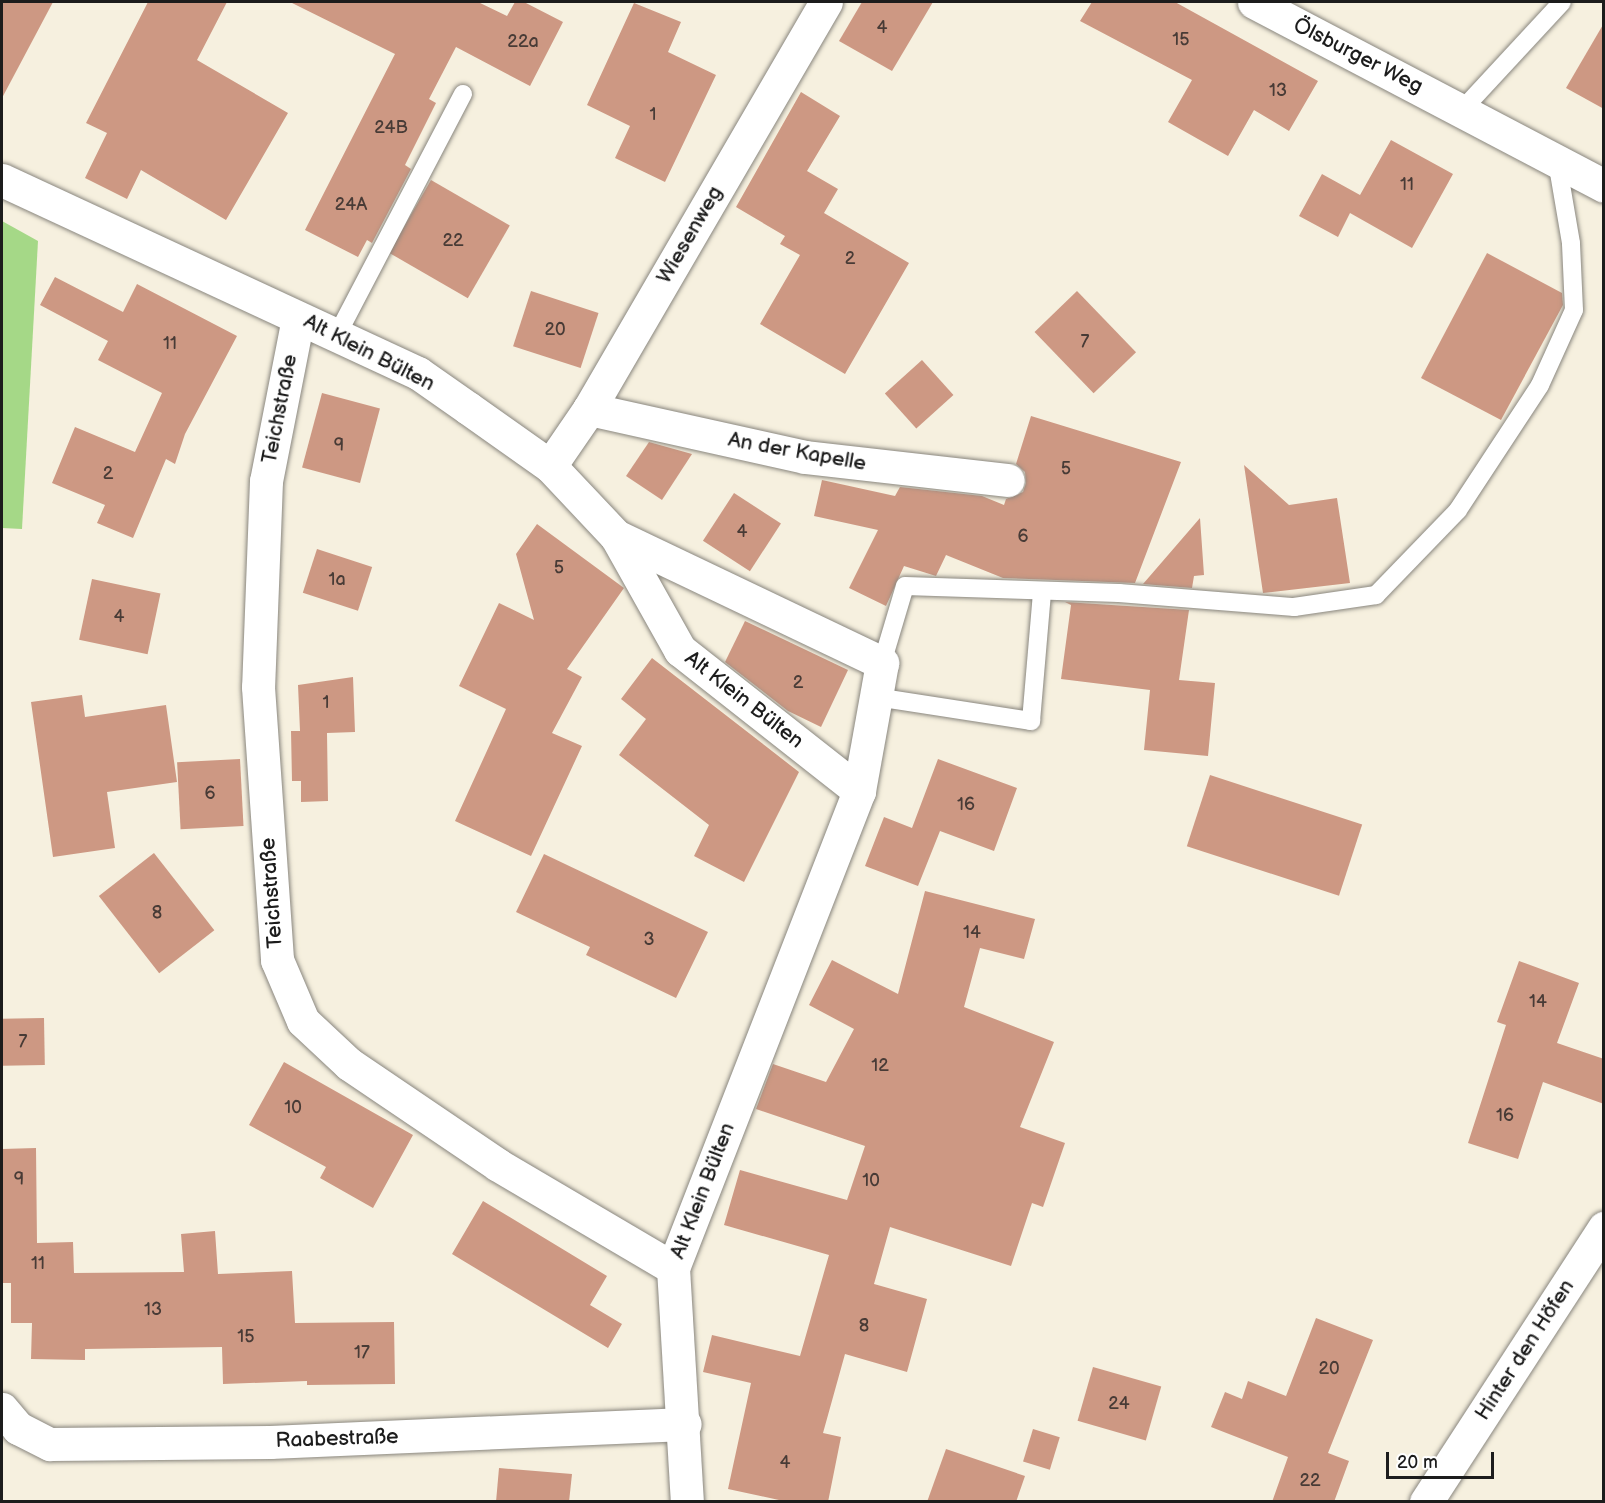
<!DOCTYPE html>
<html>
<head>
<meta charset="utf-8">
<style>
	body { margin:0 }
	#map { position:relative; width:1605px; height:1503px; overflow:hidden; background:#f6f0df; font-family:"Balsamiq Sans",sans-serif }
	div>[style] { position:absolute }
	.green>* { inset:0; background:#a5d887 }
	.building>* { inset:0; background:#cd9883; transform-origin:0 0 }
	.roads { filter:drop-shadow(0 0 2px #89867e) drop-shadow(0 0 2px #89867e) }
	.lane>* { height:18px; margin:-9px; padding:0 9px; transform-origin:9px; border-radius:9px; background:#fff }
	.street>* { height:33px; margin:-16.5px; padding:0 16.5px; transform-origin:16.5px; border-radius:16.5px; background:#fff }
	span { translate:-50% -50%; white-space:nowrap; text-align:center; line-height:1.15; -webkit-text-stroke:4.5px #fff; paint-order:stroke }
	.number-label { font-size:18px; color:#483b36 }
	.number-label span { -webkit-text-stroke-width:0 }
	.street-label { font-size:21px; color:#1c1c1c }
	.frame { position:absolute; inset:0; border:3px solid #1c1c1c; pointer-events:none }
	.scale { position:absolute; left:1386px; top:1452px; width:108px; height:27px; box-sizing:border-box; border:3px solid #1c1c1c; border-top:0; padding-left:8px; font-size:18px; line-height:21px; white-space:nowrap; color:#1c1c1c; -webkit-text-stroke:4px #fff; paint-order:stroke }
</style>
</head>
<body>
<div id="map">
	<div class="green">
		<div style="clip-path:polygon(2px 221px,38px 241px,22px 529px,2px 528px)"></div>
	</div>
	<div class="building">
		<div style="clip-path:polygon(2px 2px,53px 2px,2px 98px)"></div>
		<div style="clip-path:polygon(148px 2px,227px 2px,197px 60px,288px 113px,226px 220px,141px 170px,127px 199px,85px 178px,107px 133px,86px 123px)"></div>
		<div style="clip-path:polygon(290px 2px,478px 2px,507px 16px,515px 2px,524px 2px,563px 22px,530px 86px,456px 47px,429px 99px,436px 103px,405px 165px,411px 169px,372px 243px,367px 240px,358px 257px,305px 230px,395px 54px)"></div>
		<div style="clip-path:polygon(862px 2px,933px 2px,892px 71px,839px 41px)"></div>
		<div style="clip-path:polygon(1092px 2px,1175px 2px,1318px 81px,1289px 131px,1254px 110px,1228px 156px,1168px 122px,1192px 80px,1080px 21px)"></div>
		<div style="clip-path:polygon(634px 3px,681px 22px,668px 52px,716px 75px,665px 182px,615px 158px,630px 126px,587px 105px)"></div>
		<div style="clip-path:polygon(1604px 23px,1604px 109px,1566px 88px)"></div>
		<div style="clip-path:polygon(801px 92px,840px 116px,807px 171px,838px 189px,824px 213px,909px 263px,845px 374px,760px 324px,800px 255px,780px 244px,785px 236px,736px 207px)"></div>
		<div style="clip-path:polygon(1391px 140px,1453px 174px,1412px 248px,1350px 213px,1338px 237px,1299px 216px,1322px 174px,1360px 195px)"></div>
		<div style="left:431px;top:180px;width:91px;height:84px;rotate:30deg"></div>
		<div style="clip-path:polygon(1487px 253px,1562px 293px,1563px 305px,1501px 420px,1421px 378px)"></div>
		<div style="clip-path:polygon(55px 277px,123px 312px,137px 284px,237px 336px,185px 434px,175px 464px,166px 459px,133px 538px,97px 523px,105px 505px,52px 483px,75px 427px,135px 452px,162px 393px,98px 360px,108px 341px,40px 305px)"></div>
		<div style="left:531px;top:291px;width:71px;height:58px;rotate:18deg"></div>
		<div style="left:1077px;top:291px;width:85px;height:59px;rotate:46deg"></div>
		<div style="left:922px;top:360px;width:47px;height:50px;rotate:48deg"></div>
		<div style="left:322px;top:393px;width:60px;height:77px;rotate:15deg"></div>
		<div style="clip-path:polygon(1031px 416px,1181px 462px,1135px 583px,1003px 578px,946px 555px,936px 576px,904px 566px,886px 606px,849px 588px,878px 530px,814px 516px,822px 480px,895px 496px,900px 487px,982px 496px,1004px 505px,1006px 499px,1023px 492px,1026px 483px,1025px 472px,1016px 464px)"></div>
		<div style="clip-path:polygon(649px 442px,692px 454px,662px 500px,626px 476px)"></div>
		<div style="clip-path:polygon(1244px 465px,1289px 505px,1337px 498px,1350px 583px,1263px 593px)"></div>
		<div style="left:734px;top:493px;width:56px;height:57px;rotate:33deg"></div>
		<div style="clip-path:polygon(1200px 518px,1204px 575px,1194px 576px,1192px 588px,1143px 584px)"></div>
		<div style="clip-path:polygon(537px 524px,624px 588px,567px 669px,582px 677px,552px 733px,582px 746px,531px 856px,455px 821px,506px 709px,459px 686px,499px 603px,534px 620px,516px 554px)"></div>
		<div style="left:317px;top:549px;width:58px;height:46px;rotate:18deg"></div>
		<div style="left:92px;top:579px;width:70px;height:62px;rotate:12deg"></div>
		<div style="clip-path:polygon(1065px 602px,1189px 610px,1179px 680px,1215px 683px,1208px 756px,1144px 750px,1150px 690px,1061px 679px,1071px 605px)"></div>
		<div style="clip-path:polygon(745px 621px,848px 670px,821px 727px,788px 711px,725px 662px)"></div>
		<div style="clip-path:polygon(652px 658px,799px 772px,744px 882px,694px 856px,709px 825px,619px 755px,646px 719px,621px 699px)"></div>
		<div style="clip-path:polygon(353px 677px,355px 732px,327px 733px,328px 801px,301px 802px,301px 781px,292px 781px,291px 731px,300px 731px,298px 685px)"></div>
		<div style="clip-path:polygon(82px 695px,85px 717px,166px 705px,177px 782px,107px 792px,115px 848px,53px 857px,31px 702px)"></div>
		<div style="left:240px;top:759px;width:67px;height:63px;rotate:87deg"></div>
		<div style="clip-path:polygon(938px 759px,1017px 788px,994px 851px,940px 831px,918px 886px,865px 866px,884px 817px,912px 828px)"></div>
		<div style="left:1210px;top:775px;width:160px;height:75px;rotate:18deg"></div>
		<div style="left:154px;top:853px;width:98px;height:70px;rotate:52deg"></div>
		<div style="clip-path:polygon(544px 854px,708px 932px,676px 998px,586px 955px,590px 947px,516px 912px)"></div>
		<div style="clip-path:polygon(925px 891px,1035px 919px,1024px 959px,980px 948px,964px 1007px,1054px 1042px,1020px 1127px,1065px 1143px,1043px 1207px,1032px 1203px,1011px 1266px,890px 1227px,874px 1284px,927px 1299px,907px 1372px,845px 1354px,823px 1433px,841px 1437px,828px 1502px,788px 1502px,728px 1489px,751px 1383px,703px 1372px,712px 1335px,800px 1356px,829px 1255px,724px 1225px,740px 1170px,847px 1200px,865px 1146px,756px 1109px,773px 1064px,826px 1082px,854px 1029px,809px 1005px,832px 960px,898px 994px)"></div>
		<div style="clip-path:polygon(1519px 961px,1579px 983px,1557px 1043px,1604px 1059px,1604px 1104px,1543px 1082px,1518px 1159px,1468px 1143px,1506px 1025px,1497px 1022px)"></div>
		<div style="left:44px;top:1018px;width:47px;height:42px;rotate:89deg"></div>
		<div style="clip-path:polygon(284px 1062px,413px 1135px,373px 1208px,320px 1178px,326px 1167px,249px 1125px)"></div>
		<div style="clip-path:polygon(36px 1148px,37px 1243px,73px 1242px,74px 1273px,184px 1272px,181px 1234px,215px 1231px,218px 1274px,292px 1271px,295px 1323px,394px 1322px,395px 1384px,307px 1385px,307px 1381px,223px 1384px,222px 1347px,85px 1349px,85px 1360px,31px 1359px,32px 1323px,11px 1323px,11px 1283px,2px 1283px,2px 1149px)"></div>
		<div style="clip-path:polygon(483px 1201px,607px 1276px,590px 1305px,622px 1324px,608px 1348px,452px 1254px)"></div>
		<div style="clip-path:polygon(1316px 1318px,1373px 1340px,1328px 1453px,1349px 1461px,1334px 1502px,1272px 1502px,1288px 1457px,1211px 1427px,1225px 1392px,1242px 1399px,1248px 1381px,1286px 1396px)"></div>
		<div style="left:1093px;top:1367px;width:71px;height:56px;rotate:16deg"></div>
		<div style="left:1033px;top:1429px;width:28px;height:34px;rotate:17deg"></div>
		<div style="clip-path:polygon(946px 1449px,1025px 1476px,1016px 1502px,927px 1502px)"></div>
		<div style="clip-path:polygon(499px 1468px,572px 1474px,569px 1502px,496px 1502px)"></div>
	</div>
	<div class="roads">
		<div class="lane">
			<div style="left:1462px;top:110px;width:147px;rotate:-47.2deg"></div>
			<div style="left:337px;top:335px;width:272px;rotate:-62.4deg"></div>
			<div style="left:882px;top:663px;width:80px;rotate:-73.4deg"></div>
			<div style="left:905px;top:586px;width:214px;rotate:1.9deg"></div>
			<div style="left:1119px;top:593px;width:176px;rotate:4.6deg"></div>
			<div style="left:1294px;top:607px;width:83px;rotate:-8.3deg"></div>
			<div style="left:1376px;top:595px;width:118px;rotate:-46deg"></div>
			<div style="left:1458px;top:510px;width:149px;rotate:-56.7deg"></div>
			<div style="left:1540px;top:385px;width:82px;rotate:-65.6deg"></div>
			<div style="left:1574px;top:310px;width:67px;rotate:-92.6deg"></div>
			<div style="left:1571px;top:243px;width:83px;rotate:-99.7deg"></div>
			<div style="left:876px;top:697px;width:157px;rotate:8.8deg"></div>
			<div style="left:1031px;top:721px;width:129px;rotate:-85.1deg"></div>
		</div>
		<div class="street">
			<div style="left:1254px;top:2px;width:395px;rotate:27.7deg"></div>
			<div style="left:2px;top:180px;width:459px;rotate:24.9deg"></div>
			<div style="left:418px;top:373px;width:61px;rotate:35deg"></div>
			<div style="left:468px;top:408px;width:100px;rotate:35.3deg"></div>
			<div style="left:550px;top:466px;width:96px;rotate:46.7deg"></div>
			<div style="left:616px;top:536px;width:131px;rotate:60.7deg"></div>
			<div style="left:680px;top:650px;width:228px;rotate:38.2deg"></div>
			<div style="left:859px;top:791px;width:512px;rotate:111.3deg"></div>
			<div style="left:673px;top:1268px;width:234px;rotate:86.6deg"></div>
			<div style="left:298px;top:318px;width:166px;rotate:101.1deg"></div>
			<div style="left:266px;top:481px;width:206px;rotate:92.2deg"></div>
			<div style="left:258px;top:687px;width:274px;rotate:86deg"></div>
			<div style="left:277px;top:960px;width:66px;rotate:66.9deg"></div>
			<div style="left:303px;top:1021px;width:63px;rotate:43.1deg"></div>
			<div style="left:349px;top:1064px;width:180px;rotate:34.1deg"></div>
			<div style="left:498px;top:1165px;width:203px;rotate:30.5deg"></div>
			<div style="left:589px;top:409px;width:221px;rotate:12.5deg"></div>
			<div style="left:805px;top:457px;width:204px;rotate:6.5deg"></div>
			<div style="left:550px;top:466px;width:69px;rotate:-55.6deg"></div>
			<div style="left:589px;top:409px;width:471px;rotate:-59.8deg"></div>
			<div style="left:616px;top:536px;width:295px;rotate:25.5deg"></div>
			<div style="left:882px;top:663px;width:130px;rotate:100.2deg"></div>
			<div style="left:2px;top:1409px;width:25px;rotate:50deg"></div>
			<div style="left:18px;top:1428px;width:36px;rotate:27deg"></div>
			<div style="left:50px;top:1444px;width:220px;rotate:-0.5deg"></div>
			<div style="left:270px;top:1442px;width:415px;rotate:-2.5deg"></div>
			<div style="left:1426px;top:1502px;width:327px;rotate:-57deg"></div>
		</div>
	</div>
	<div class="number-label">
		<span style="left:882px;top:28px">4</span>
		<span style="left:1181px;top:40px">15</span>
		<span style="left:523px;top:42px">22a</span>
		<span style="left:1278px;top:91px">13</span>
		<span style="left:653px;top:115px">1</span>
		<span style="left:391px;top:128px">24B</span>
		<span style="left:1407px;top:185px">11</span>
		<span style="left:351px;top:205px">24A</span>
		<span style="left:453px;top:241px">22</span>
		<span style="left:850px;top:259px">2</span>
		<span style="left:555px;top:330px">20</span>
		<span style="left:1085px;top:342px">7</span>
		<span style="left:170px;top:344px">11</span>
		<span style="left:339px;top:446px">9</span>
		<span style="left:1066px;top:469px">5</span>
		<span style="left:108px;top:474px">2</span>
		<span style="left:742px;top:532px">4</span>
		<span style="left:1023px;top:537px">6</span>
		<span style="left:559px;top:568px">5</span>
		<span style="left:337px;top:580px">1a</span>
		<span style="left:119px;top:617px">4</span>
		<span style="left:798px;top:683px">2</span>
		<span style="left:326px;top:703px">1</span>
		<span style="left:210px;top:794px">6</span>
		<span style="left:966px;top:805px">16</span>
		<span style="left:157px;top:913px">8</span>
		<span style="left:972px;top:933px">14</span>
		<span style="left:649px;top:940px">3</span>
		<span style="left:1538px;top:1002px">14</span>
		<span style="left:23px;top:1042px">7</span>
		<span style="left:880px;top:1066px">12</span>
		<span style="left:293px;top:1108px">10</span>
		<span style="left:1505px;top:1116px">16</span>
		<span style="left:19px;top:1180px">9</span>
		<span style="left:871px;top:1181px">10</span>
		<span style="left:38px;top:1264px">11</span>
		<span style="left:153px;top:1310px">13</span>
		<span style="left:864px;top:1326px">8</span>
		<span style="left:246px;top:1337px">15</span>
		<span style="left:362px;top:1353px">17</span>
		<span style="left:1329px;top:1369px">20</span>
		<span style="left:1119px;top:1404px">24</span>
		<span style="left:785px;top:1463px">4</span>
		<span style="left:1310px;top:1481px">22</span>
	</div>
	<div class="street-label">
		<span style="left:1358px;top:56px;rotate:27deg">Ölsburger Weg</span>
		<span style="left:690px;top:235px;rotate:-60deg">Wiesenweg</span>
		<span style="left:369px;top:353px;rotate:27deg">Alt Klein Bülten</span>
		<span style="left:280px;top:409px;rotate:-79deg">Teichstraße</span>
		<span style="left:797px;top:452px;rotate:10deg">An der Kapelle</span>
		<span style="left:744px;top:700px;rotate:38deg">Alt Klein Bülten</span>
		<span style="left:272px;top:893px;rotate:-94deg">Teichstraße</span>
		<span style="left:703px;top:1191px;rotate:-69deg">Alt Klein Bülten</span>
		<span style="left:1525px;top:1350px;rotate:-57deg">Hinter den Höfen</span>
		<span style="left:337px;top:1439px;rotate:-2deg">Raabestraße</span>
	</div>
	<div class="frame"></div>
	<div class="scale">20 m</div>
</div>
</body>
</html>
